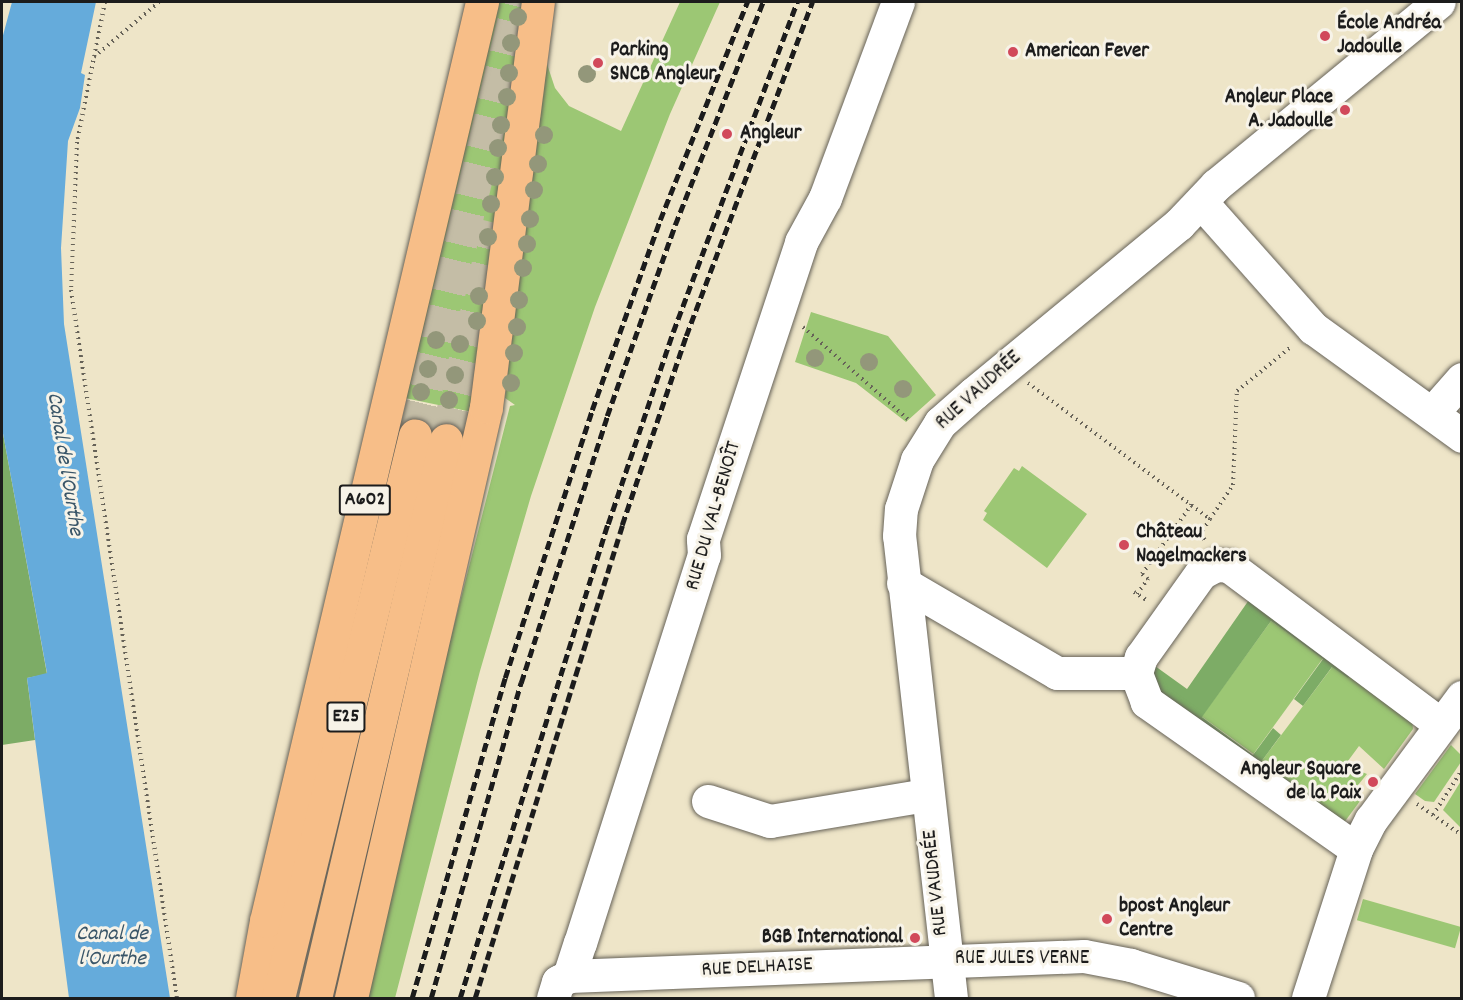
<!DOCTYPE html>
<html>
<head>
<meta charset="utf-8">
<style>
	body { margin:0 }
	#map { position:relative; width:1463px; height:1000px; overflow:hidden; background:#eee5c8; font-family:Dekko,sans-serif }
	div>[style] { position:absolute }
	.green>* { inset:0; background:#9cc774; transform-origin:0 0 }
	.forest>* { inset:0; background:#7dac66 }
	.water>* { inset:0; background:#65abdb }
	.highway-tunnel>* { height:33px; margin-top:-16.5px; transform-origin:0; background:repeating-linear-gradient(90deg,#c4bda6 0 33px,transparent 0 49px) }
	.path>* { height:4px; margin-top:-2px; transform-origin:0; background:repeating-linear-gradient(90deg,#666258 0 1.5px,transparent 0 6px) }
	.roads { filter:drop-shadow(0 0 2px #666258) drop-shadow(0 0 2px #666258) }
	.minor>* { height:33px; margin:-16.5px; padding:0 16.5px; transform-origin:16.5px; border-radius:16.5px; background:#fff }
	.highway>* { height:33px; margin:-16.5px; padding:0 16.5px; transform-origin:16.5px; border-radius:16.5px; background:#f7be88 }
	.rail>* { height:4.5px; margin-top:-2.25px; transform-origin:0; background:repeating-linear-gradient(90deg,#1c1c1c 0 9px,transparent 0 13.5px) }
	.trees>* { width:18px; height:18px; margin:-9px; border-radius:50%; background:#93977a }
	.dots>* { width:16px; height:16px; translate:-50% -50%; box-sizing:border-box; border:3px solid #f7f3e8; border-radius:50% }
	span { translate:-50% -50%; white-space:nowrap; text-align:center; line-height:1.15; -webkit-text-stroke:6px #f7f3e8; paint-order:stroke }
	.shield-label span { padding:2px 4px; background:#f7f3e8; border:2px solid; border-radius:4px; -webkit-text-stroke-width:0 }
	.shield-label { font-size:20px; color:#1c1c1c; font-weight:700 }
	.poi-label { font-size:21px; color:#1c1c1c; font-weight:700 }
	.left { translate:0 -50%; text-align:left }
	.right { translate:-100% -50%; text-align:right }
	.street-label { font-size:21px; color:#1c1c1c }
	.water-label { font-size:22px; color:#395568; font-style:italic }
	.frame { position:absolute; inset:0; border:3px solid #1c1c1c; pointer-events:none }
</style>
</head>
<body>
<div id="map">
	<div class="green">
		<div style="clip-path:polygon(492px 2px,524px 2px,472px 412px,400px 397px)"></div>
		<div style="clip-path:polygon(680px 2px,720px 2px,670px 114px,595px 307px,531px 496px,480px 671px,395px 998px,359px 998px,510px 406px,515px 405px,505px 398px,544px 55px,555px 88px,569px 106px,621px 131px)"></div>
		<div style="clip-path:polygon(811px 312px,888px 336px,936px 395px,906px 422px,856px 383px,795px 362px)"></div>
		<div style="clip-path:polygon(1022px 466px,1087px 514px,1047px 568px,983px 520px,987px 513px,984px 511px,1014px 468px,1019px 471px)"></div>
		<div style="left:1271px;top:621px;width:64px;height:118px;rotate:36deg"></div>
		<div style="clip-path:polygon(1333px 666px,1352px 672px,1412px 721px,1413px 729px,1384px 769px,1359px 746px,1345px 765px,1367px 774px,1354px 790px,1363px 797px,1343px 824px,1258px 766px)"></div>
		<div style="clip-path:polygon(1451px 745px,1461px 755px,1461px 762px,1434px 802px,1425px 801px,1415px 794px)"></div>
		<div style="clip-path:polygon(1461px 781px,1461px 828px,1443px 810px)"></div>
		<div style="left:1363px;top:899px;width:102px;height:22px;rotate:16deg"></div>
	</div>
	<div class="forest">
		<div style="clip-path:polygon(2px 428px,47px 674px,27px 678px,35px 740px,2px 745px)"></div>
		<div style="clip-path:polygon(1251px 597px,1352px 672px,1348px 678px,1332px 667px,1303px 706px,1294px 699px,1323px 659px,1271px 621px,1202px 717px,1253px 755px,1273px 728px,1281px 735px,1258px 766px,1155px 690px,1153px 674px,1155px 666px,1187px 689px)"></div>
	</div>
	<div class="water">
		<div style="clip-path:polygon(12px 2px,96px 2px,81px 73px,85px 75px,80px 108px,68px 141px,61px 248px,64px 324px,170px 998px,69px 998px,27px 678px,47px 673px,2px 428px,2px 39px)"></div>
	</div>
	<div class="highway-tunnel">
		<div style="left:415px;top:435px;width:445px;rotate:-76.6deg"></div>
		<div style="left:446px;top:440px;width:223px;rotate:-76.5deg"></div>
	</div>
	<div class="path">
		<div style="left:105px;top:2px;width:143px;rotate:101.3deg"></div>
		<div style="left:77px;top:142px;width:148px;rotate:92.3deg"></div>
		<div style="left:71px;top:290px;width:716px;rotate:81.49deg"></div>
		<div style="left:94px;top:57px;width:85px;rotate:-40.2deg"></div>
		<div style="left:803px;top:327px;width:142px;rotate:41.3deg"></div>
		<div style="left:1028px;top:383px;width:227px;rotate:36.8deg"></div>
		<div style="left:1210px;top:519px;width:17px;rotate:123deg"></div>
		<div style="left:1201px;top:533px;width:9px;rotate:63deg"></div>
		<div style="left:1210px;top:519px;width:41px;rotate:-55.9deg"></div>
		<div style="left:1233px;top:485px;width:94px;rotate:-87.6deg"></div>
		<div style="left:1237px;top:391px;width:71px;rotate:-39.3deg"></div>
		<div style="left:1134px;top:592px;width:17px;rotate:33deg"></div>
		<div style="left:1137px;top:594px;width:19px;rotate:-54deg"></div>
		<div style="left:1148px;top:579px;width:8px;rotate:-140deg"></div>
		<div style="left:1142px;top:574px;width:86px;rotate:-54.5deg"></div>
		<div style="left:1417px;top:804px;width:55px;rotate:34.6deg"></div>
		<div style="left:1433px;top:815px;width:54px;rotate:-57.2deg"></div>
	</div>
	<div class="roads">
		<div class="minor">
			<div style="left:1201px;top:202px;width:169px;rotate:48.4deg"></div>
			<div style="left:1313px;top:328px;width:184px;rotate:35.9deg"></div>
			<div style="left:1433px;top:412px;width:44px;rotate:-48.7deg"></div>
			<div style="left:903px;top:583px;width:178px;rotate:30.3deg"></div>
			<div style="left:1057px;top:673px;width:79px"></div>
			<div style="left:708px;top:801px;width:65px;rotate:17.9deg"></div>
			<div style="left:770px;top:821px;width:158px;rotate:-9.5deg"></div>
			<div style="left:1356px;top:849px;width:256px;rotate:-144.9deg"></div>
			<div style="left:1147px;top:702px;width:31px;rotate:-111deg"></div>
			<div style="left:1136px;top:673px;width:17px;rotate:-73deg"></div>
			<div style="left:1141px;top:657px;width:103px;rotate:-54.5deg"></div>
			<div style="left:1201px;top:573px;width:17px;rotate:-28deg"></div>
			<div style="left:1216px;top:565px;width:13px;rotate:4deg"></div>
			<div style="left:1229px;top:566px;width:264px;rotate:36.8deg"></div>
			<div style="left:569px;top:976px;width:515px;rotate:-2.22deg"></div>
			<div style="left:1084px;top:956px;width:48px;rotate:10.8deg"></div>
			<div style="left:1131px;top:965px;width:112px;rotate:17.1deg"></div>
			<div style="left:553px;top:998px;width:17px;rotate:-73deg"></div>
			<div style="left:558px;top:982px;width:13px;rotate:-29deg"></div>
			<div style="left:569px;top:976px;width:35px;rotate:-72deg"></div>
			<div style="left:580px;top:943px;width:407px;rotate:-72.3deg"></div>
			<div style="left:704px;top:555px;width:16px;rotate:-94deg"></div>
			<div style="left:703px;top:539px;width:313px;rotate:-71.7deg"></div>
			<div style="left:801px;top:242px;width:50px;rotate:-61.4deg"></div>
			<div style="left:825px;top:198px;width:209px;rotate:-69.6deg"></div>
			<div style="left:951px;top:998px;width:465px;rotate:-96.4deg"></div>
			<div style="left:899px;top:536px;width:27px;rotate:-86deg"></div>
			<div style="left:901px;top:509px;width:52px;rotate:-71.9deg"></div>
			<div style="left:917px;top:460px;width:44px;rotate:-58.1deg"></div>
			<div style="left:940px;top:423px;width:45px;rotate:-41.4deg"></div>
			<div style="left:974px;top:393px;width:266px;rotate:-39.5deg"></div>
			<div style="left:1179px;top:224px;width:54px;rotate:-46.5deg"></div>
			<div style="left:1216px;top:185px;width:288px;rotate:-39.4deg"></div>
			<div style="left:1308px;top:998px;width:157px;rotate:-72.1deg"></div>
			<div style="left:1356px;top:849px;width:33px;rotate:-63deg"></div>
			<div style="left:1371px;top:820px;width:153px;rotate:-53.5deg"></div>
		</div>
		<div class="highway">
			<div style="left:252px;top:998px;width:78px;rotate:-79.7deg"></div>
			<div style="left:266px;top:921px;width:944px;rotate:-76.77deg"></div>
			<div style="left:278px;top:998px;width:579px;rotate:-76.32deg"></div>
			<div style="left:315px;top:998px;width:573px;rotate:-76.79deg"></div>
			<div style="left:351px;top:998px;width:606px;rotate:-77.13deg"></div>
			<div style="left:486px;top:407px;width:408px;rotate:-82.7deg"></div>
		</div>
	</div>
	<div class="rail">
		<div style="left:412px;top:998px;width:333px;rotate:-73.8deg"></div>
		<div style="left:505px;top:678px;width:282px;rotate:-72deg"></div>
		<div style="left:592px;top:410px;width:202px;rotate:-70.3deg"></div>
		<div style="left:660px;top:220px;width:235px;rotate:-68.2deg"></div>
		<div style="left:431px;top:998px;width:328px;rotate:-74.1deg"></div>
		<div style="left:521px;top:683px;width:281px;rotate:-72.1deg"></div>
		<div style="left:607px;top:416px;width:203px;rotate:-70.4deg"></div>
		<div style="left:675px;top:225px;width:240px;rotate:-68.5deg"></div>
		<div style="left:460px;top:998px;width:497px;rotate:-72.7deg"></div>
		<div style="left:608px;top:524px;width:203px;rotate:-71.3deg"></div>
		<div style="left:673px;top:332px;width:353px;rotate:-69.4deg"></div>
		<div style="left:475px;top:998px;width:495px;rotate:-72.7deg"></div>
		<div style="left:622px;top:525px;width:200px;rotate:-71.3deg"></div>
		<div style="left:686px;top:336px;width:357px;rotate:-69.3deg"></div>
	</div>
	<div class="trees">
		<div style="left:518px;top:17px"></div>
		<div style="left:511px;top:43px"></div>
		<div style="left:509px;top:73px"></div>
		<div style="left:587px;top:74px"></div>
		<div style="left:507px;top:97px"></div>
		<div style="left:501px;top:125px"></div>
		<div style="left:544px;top:135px"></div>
		<div style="left:498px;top:148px"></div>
		<div style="left:538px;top:164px"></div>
		<div style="left:495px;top:177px"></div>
		<div style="left:534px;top:190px"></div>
		<div style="left:491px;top:204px"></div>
		<div style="left:530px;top:219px"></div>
		<div style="left:488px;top:237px"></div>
		<div style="left:527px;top:244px"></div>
		<div style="left:523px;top:268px"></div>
		<div style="left:479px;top:296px"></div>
		<div style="left:519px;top:300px"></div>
		<div style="left:477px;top:321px"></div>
		<div style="left:517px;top:327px"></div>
		<div style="left:436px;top:340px"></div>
		<div style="left:460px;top:344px"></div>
		<div style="left:514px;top:353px"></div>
		<div style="left:815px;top:358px"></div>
		<div style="left:869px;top:362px"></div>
		<div style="left:428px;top:369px"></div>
		<div style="left:455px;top:375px"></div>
		<div style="left:511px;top:383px"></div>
		<div style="left:903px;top:389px"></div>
		<div style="left:421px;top:392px"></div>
		<div style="left:449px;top:400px"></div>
	</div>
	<div class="dots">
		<div style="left:1325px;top:36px;background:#d1495b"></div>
		<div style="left:1013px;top:52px;background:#d1495b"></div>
		<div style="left:598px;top:63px;background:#d1495b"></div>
		<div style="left:1345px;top:110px;background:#d1495b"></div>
		<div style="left:727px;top:134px;background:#d1495b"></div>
		<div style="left:1124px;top:545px;background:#d1495b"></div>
		<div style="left:1373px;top:782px;background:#d1495b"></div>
		<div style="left:1107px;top:919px;background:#d1495b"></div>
		<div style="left:915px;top:938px;background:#d1495b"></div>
	</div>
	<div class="shield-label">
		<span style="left:365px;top:500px">A602</span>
		<span style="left:346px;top:717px">E25</span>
	</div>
	<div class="poi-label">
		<span class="left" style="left:1337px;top:36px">École Andréa<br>Jadoulle</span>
		<span class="left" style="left:610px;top:63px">Parking<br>SNCB Angleur</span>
		<span class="left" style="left:1025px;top:52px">American Fever</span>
		<span class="right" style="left:1333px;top:110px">Angleur Place<br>A. Jadoulle</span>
		<span class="left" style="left:740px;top:134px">Angleur</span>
		<span class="left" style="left:1136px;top:545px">Château<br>Nagelmackers</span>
		<span class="right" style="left:1361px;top:782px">Angleur Square<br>de la Paix</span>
		<span class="left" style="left:1119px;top:919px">bpost Angleur<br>Centre</span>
		<span class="right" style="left:903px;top:938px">BGB International</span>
	</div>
	<div class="street-label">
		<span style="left:979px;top:391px;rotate:-42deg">RUE VAUDRÉE</span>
		<span style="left:714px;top:516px;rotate:-74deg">RUE DU VAL-BENOÎT</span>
		<span style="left:936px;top:883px;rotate:-96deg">RUE VAUDRÉE</span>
		<span style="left:1022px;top:959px">RUE JULES VERNE</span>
		<span style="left:757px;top:968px;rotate:-3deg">RUE DELHAISE</span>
	</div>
	<div class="water-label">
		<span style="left:64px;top:464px;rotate:81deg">Canal de l'Ourthe</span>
		<span style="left:112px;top:947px">Canal de<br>l'Ourthe</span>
	</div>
	<div class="frame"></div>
</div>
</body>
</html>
